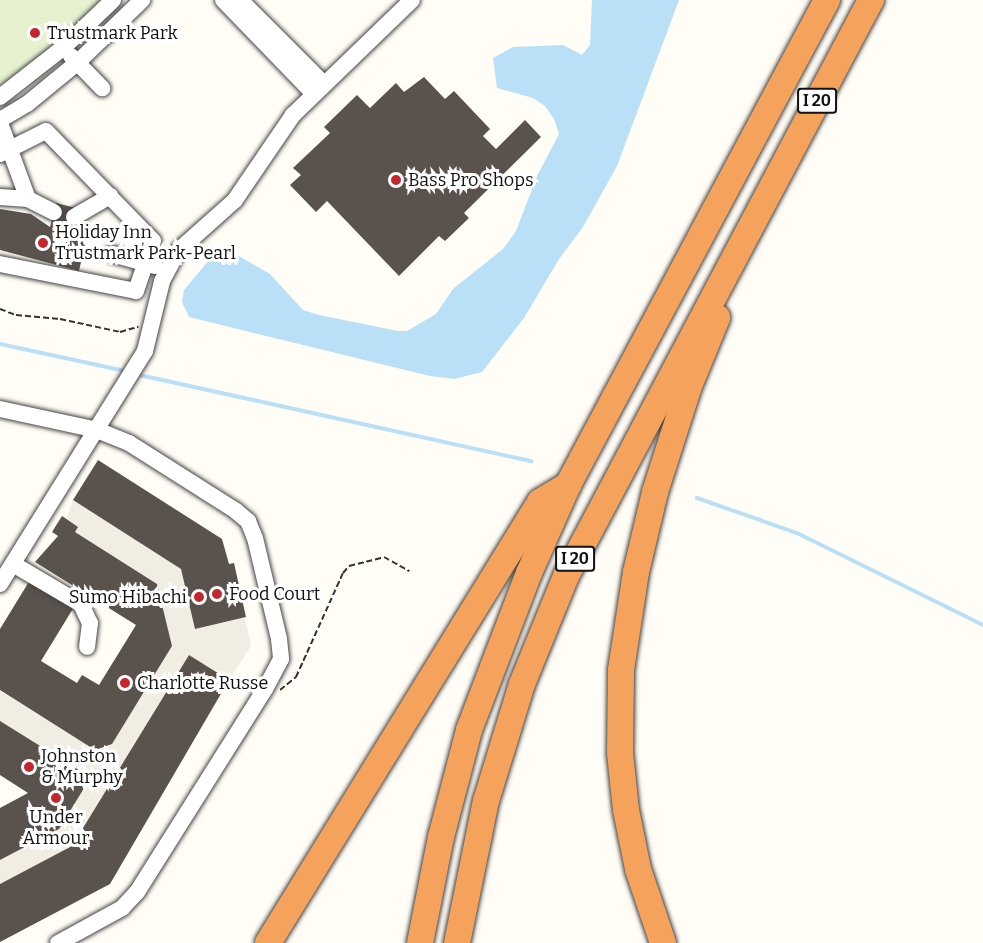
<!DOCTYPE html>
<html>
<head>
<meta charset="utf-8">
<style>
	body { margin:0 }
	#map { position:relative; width:983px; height:943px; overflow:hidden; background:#fffdf5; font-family:Bitter,serif }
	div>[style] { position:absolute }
	.pitch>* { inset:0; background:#e6f2cf }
	.plaza>* { inset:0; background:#f1ede2 }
	.water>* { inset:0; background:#b9e0f7 }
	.stream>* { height:4px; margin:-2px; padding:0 2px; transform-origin:2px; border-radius:2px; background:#b9e0f7 }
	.building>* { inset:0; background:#5a524d }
	.path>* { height:2px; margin-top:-1px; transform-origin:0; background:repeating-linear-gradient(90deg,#333 0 6px,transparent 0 9px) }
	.roads { filter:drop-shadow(0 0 2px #444) drop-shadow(0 0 2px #444) }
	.minor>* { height:16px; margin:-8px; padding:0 8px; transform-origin:8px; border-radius:8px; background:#fff }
	.highway>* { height:26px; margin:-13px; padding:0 13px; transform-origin:13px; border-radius:13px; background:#f5a25d }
	.dots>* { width:16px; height:16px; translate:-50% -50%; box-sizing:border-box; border:3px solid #fff; border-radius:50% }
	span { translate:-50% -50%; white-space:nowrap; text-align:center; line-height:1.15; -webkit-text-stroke:6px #fff; paint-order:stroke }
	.shield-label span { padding:2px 4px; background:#fff; border:2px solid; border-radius:4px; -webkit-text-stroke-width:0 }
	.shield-label { font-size:16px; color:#111; font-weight:700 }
	.poi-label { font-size:18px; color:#111 }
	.left { translate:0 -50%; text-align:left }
	.right { translate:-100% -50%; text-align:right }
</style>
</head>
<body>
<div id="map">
	<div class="pitch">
		<div style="clip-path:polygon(0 0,103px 0,35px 66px,0 91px)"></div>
	</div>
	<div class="plaza">
		<div style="clip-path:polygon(73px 500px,181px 569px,195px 629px,245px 618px,251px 646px,229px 680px,189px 655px,72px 846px,0 884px,0 860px,58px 829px,0 721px,0 691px,95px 749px,110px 746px,172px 646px,157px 584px,64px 525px)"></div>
	</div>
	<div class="water">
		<div style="clip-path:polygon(592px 0,679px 0,617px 166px,583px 227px,559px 259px,524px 318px,482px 372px,454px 379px,430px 376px,189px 317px,182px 302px,184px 290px,210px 259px,230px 251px,270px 274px,303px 310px,319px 315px,398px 331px,407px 331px,436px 314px,453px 289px,503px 249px,516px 231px,537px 176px,559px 134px,554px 119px,545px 106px,533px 98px,497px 88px,493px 58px,513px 47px,563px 45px,582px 55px,590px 45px)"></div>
	</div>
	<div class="stream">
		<div style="left:0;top:344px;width:128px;rotate:12.2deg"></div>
		<div style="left:135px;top:374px;width:406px;rotate:12.4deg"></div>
		<div style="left:697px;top:498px;width:106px;rotate:19.3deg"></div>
		<div style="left:797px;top:533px;width:208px;rotate:26.3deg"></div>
	</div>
	<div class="building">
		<div style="clip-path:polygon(424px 77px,445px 99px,454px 91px,490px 129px,483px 136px,496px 149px,525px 120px,541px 137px,464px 213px,469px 218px,445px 241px,439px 236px,399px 276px,327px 201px,316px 212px,290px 185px,301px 175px,293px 168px,330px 133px,324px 127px,357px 95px,370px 108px,396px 83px,404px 92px)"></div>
		<div style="clip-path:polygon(56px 203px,76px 208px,71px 232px,87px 235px,79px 271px,0 250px,0 209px,31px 214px,50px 227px)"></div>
		<div style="clip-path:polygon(98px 460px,222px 539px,229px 564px,234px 563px,246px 617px,195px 629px,181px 569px,73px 500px)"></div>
		<div style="clip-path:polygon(62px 516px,78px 527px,75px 532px,157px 584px,172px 646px,112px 744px,95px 750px,0 690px,0 629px,30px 580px,74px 607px,41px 661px,77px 683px,82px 675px,99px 685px,136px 625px,35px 562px,58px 536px,52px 532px)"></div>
		<div style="clip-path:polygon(189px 655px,229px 680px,110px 884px,0 942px,0 884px,72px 846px)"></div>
		<div style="clip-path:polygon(0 721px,82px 772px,86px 785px,59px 829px,0 860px,0 808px,28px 793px,0 775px)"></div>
	</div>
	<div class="path">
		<div style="left:0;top:309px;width:17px;rotate:21deg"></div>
		<div style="left:16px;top:315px;width:44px;rotate:5.2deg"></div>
		<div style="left:60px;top:319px;width:61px;rotate:12.2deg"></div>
		<div style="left:120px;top:332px;width:19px;rotate:-16deg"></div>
		<div style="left:280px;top:690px;width:21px;rotate:-39deg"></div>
		<div style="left:296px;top:677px;width:114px;rotate:-65.7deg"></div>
		<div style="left:343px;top:573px;width:9px;rotate:-49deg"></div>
		<div style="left:349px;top:566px;width:36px;rotate:-14deg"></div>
		<div style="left:384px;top:557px;width:29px;rotate:29deg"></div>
	</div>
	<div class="roads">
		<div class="minor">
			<div style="left:223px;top:0;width:131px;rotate:45.9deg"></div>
			<div style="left:240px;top:0;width:119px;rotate:45deg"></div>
			<div style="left:71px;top:56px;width:45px;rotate:45.9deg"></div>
			<div style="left:0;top:97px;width:81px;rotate:-38deg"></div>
			<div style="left:64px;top:47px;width:68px;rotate:-43.8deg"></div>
			<div style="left:0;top:120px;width:31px;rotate:-31deg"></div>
			<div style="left:27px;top:104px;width:65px;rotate:-39.4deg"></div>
			<div style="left:77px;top:63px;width:91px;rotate:-44.1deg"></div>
			<div style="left:0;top:123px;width:81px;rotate:69.8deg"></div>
			<div style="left:0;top:154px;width:51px;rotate:-26.6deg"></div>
			<div style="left:46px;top:131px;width:153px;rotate:45.8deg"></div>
			<div style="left:153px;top:241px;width:53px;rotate:108.8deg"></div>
			<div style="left:136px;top:291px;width:139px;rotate:-168.8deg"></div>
			<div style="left:0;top:197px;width:28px;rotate:4deg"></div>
			<div style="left:28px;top:199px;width:29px;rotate:27deg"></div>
			<div style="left:74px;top:217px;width:42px;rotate:-30.3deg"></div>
			<div style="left:112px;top:254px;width:45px;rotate:15.6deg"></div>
			<div style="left:0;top:409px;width:99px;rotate:12.2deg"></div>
			<div style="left:97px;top:430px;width:35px;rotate:22deg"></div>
			<div style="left:129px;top:443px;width:127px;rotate:32.4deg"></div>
			<div style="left:236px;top:511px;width:16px;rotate:40deg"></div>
			<div style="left:248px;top:521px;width:18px;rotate:68deg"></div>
			<div style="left:255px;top:538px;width:104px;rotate:76.6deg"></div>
			<div style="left:279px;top:639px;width:20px;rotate:84deg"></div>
			<div style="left:281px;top:659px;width:34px;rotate:118deg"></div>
			<div style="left:265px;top:689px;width:240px;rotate:122.2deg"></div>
			<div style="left:137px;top:892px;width:22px;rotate:133deg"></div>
			<div style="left:122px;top:908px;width:73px;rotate:151.3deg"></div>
			<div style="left:13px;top:564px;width:79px;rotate:30.5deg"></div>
			<div style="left:81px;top:604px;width:21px;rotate:65deg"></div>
			<div style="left:90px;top:623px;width:24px;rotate:97deg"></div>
			<div style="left:0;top:584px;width:274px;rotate:-58.1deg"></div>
			<div style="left:145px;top:351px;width:72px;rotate:-76.3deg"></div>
			<div style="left:162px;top:281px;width:34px;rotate:-62deg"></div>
			<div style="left:178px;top:251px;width:76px;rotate:-41.8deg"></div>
			<div style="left:235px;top:200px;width:103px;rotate:-55.7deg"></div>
			<div style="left:293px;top:115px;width:165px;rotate:-44deg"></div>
		</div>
		<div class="highway">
			<div style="left:268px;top:943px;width:518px;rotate:-58.33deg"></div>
			<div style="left:540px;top:502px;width:33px;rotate:-31deg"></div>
			<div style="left:420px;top:943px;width:108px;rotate:-78.8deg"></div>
			<div style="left:441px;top:837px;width:111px;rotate:-75.3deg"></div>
			<div style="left:469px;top:730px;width:168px;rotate:-69.1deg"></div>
			<div style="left:529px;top:573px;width:96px;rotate:-66.1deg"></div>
			<div style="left:568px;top:485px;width:550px;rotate:-61.9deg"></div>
			<div style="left:457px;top:943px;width:145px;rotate:-78.5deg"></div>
			<div style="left:486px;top:801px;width:122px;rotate:-72.9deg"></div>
			<div style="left:522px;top:684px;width:117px;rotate:-67.8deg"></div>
			<div style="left:566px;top:576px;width:652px;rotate:-62.1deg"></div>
			<div style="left:663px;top:943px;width:78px;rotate:-108.7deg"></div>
			<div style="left:638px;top:869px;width:60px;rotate:-101.5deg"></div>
			<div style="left:626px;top:810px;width:57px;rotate:-96deg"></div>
			<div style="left:620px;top:753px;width:83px;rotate:-89.3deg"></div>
			<div style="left:621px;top:670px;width:99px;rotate:-81.3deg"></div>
			<div style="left:636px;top:572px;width:82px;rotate:-76.6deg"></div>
			<div style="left:655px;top:492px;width:111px;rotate:-72.2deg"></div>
			<div style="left:689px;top:386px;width:74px;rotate:-67.6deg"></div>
		</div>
	</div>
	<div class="dots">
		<div style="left:35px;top:33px;background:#c4262e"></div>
		<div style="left:396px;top:180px;background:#c4262e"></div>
		<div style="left:43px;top:243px;background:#c4262e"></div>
		<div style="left:217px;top:594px;background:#c4262e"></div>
		<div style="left:199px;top:597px;background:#c4262e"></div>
		<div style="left:125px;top:683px;background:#c4262e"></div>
		<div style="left:29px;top:767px;background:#c4262e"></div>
		<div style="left:56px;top:798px;background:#c4262e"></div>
	</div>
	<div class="shield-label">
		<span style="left:817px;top:101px">I 20</span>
		<span style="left:575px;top:559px">I 20</span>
	</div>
	<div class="poi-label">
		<span class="left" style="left:47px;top:33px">Trustmark Park</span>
		<span class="left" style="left:408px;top:180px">Bass Pro Shops</span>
		<span class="left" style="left:55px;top:243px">Holiday Inn<br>Trustmark Park-Pearl</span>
		<span class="left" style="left:229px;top:594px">Food Court</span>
		<span class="right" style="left:187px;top:597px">Sumo Hibachi</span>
		<span class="left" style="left:137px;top:683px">Charlotte Russe</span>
		<span class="left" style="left:41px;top:767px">Johnston<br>&amp; Murphy</span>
		<span style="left:56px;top:828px">Under<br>Armour</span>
	</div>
</div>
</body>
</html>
